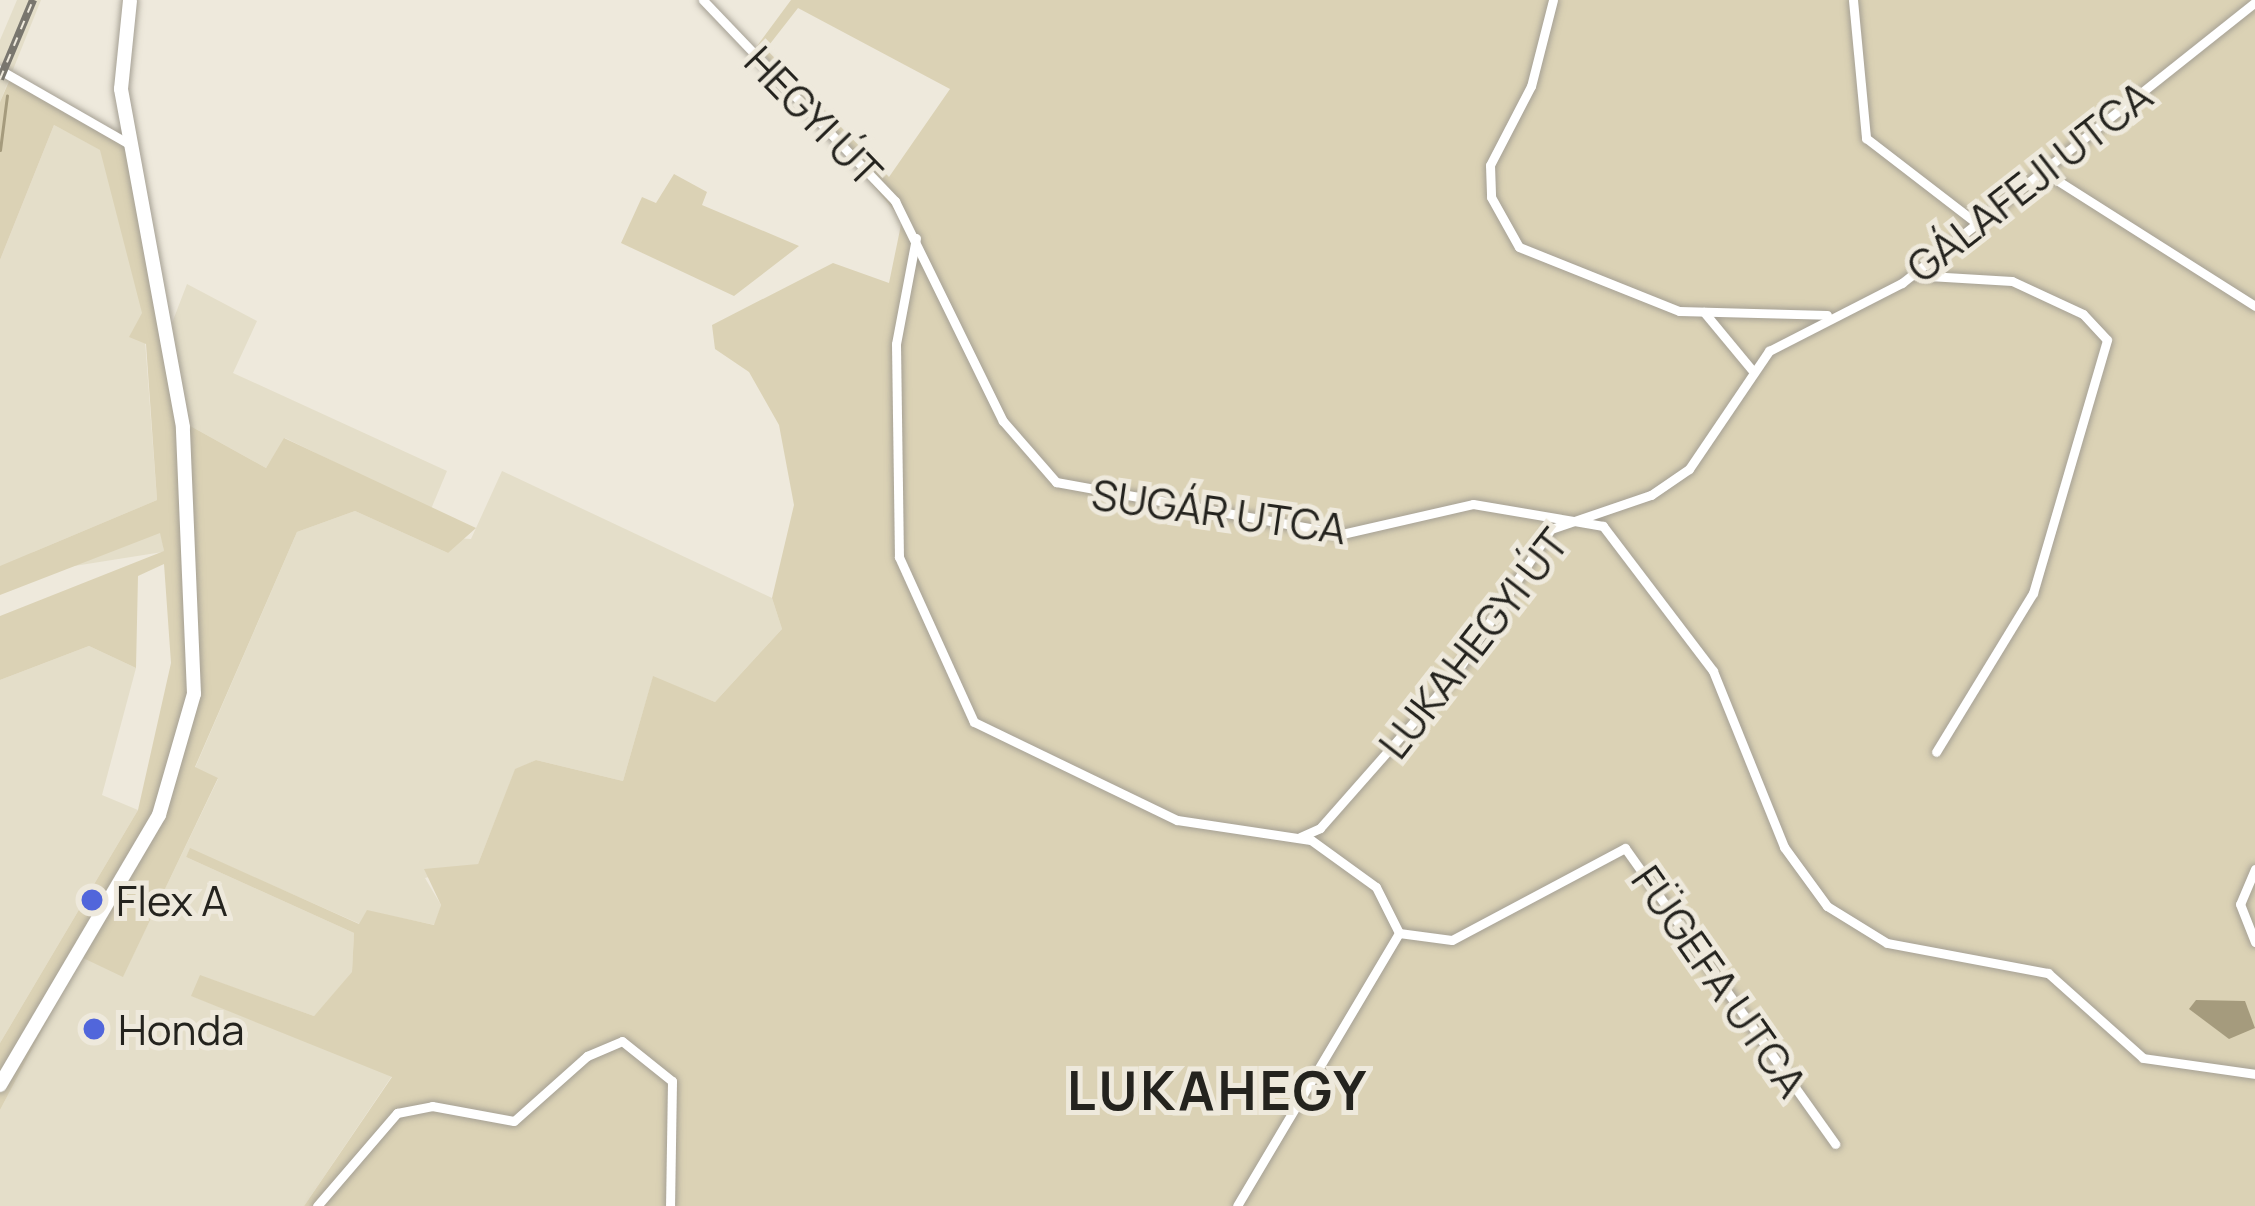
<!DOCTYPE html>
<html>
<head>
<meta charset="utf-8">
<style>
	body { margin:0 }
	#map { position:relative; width:2255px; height:1206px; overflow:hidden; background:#eee9dc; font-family:Manrope,sans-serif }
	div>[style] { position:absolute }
	.built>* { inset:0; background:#e4dec9; transform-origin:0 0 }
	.green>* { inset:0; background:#dbd2b5 }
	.water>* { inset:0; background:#a59b7d }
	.stream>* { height:3px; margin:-1.5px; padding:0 1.5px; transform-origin:1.5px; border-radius:1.5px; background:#a59b7d }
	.roads { filter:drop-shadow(0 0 3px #a5a094) drop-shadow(0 0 3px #a5a094) }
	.minor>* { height:9px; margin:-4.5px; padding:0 4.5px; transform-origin:4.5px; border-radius:4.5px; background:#fff }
	.secondary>* { height:14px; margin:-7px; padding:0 7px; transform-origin:7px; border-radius:7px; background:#fff }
	.rail>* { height:8px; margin-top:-4px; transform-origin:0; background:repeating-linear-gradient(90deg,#eee9dc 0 9px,#79766e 0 18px); box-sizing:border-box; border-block:3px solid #79766e }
	.dots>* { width:33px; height:33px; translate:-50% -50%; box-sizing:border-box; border:6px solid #eee9dc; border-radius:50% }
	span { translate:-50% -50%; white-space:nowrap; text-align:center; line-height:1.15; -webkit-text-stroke:10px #eee9dc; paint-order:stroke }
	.street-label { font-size:42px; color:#24231e }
	.poi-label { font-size:42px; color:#24231e }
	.left { translate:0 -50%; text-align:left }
	.district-label { font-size:54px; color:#24231e; font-weight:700; letter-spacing:3px }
</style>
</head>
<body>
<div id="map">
	<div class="built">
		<div style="clip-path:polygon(17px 0,41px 0,0 102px,0 40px)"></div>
		<div style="clip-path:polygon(54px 125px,101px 150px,143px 314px,157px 500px,0 566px,0 260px)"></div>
		<div style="clip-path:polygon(187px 284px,257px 321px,233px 373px,447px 471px,431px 509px,285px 438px,266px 468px,185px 423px,172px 323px)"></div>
		<div style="clip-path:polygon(502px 471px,772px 598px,782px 629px,715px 702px,653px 677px,623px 781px,536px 760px,515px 770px,478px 864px,425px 878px,441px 905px,435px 925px,367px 911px,360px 924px,190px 849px,186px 857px,354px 933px,352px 973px,314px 1016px,201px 976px,192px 996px,392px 1076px,304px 1206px,0 1206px,0 1110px,81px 956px,123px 976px,218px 779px,195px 768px,297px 532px,355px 511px,448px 553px,455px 538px,471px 539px)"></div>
		<div style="left:161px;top:532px;width:20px;height:173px;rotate:81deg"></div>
		<div style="clip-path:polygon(89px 646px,136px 668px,102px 795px,138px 810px,0 1043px,0 680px)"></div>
	</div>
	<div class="green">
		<div style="clip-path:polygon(evenodd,791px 0,2255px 0,2255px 1206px,304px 1206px,392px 1077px,191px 996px,200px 975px,314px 1016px,352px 972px,354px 933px,186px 857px,190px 848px,359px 924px,367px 910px,434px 925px,441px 905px,424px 869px,478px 864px,515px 769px,536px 760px,623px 781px,653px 676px,715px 702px,782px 629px,772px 598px,794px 505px,779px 425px,749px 372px,715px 349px,712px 325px,833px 263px,889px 283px,902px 220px,757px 46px,791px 0,798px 8px,950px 89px,889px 177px,766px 49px,798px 8px)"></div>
		<div style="clip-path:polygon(13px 72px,128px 141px,185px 423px,266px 468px,284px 438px,476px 528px,448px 553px,355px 511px,297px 532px,195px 767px,218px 778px,123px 977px,81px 957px,0 1110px,0 1043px,138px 810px,171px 663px,164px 564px,138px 576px,136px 668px,89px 646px,0 680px,0 616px,164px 551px,160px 533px,0 595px,0 566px,157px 500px,146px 344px,129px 337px,142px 313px,100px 150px,54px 125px,0 260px,0 102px)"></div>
		<div style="clip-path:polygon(674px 174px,707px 192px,702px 205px,799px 246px,734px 296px,621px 243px,642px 197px,656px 203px)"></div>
	</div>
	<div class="water">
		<div style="clip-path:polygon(2196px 1000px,2245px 1001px,2255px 1028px,2229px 1039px,2189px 1009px)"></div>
	</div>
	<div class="stream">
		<div style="left:0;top:150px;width:55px;rotate:-82.7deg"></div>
	</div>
	<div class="roads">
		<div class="minor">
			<div style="left:703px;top:0;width:278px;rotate:46.3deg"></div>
			<div style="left:895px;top:201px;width:245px;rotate:63.9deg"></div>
			<div style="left:1003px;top:421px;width:81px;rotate:49deg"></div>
			<div style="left:1056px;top:482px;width:291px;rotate:10.3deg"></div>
			<div style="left:1342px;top:534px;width:134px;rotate:-12.9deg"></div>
			<div style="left:1473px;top:504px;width:132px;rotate:9.6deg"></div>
			<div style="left:1603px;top:526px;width:182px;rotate:52.8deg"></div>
			<div style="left:1713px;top:671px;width:190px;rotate:68deg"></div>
			<div style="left:1784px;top:847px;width:73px;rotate:53.9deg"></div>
			<div style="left:1827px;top:906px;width:70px;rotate:31.7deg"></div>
			<div style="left:1887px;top:943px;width:164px;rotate:10.6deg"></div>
			<div style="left:2048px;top:973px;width:127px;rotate:41.8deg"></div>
			<div style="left:2143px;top:1058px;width:113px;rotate:8.1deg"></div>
			<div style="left:1553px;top:0;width:89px;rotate:104.3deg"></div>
			<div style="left:1531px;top:86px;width:89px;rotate:117.4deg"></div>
			<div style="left:1490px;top:165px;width:32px;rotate:88deg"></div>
			<div style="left:1491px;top:197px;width:57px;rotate:60.8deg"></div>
			<div style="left:1519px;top:247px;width:172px;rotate:21.8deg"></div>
			<div style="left:1679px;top:311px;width:148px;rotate:1.5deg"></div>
			<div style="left:1853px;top:0;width:139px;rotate:84.6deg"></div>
			<div style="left:1866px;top:138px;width:143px;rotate:37.6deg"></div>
			<div style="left:0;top:70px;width:149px;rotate:29.8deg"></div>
			<div style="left:2044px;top:172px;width:250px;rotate:32.4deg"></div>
			<div style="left:916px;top:238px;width:108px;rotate:100.7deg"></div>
			<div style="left:896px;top:344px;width:213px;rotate:89.2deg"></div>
			<div style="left:899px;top:557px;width:181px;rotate:65.6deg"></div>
			<div style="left:974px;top:722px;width:225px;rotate:25.8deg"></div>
			<div style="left:1177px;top:820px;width:135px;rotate:8.5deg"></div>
			<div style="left:1311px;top:840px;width:80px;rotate:35.9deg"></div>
			<div style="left:1376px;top:887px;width:51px;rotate:63.4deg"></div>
			<div style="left:1399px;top:933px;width:317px;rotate:120.7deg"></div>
			<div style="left:1912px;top:275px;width:100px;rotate:3.4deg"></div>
			<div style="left:2012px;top:281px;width:78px;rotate:24.9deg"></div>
			<div style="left:2083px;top:314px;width:35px;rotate:47deg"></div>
			<div style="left:2107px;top:340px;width:264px;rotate:106.3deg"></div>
			<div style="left:2033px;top:593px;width:186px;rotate:121.4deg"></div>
			<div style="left:1704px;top:312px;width:75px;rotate:50.4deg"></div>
			<div style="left:1300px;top:837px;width:22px;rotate:-24deg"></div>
			<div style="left:1320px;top:828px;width:203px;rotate:-48.6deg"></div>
			<div style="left:1454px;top:676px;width:176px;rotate:-56.6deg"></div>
			<div style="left:1551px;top:529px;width:106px;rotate:-18.8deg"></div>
			<div style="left:1651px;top:495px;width:46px;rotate:-34.4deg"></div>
			<div style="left:1689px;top:469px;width:143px;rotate:-55.9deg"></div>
			<div style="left:1769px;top:351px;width:149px;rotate:-27.1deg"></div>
			<div style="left:1902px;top:283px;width:451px;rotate:-38.5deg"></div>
			<div style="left:2255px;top:869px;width:38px;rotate:113deg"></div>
			<div style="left:2240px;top:904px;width:41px;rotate:68.5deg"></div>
			<div style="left:1399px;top:933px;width:53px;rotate:7.5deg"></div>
			<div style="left:1452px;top:940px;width:196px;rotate:-28deg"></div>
			<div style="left:1625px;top:848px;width:363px;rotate:54.6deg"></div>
			<div style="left:317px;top:1206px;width:123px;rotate:-49.3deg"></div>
			<div style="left:397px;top:1113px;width:36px;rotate:-11deg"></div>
			<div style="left:432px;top:1106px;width:83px;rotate:10.4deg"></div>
			<div style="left:514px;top:1121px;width:98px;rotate:-41.7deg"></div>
			<div style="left:587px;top:1056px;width:38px;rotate:-23deg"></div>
			<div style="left:622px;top:1041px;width:64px;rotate:38.7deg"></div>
			<div style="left:672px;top:1081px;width:125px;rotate:90.9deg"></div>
		</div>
		<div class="secondary">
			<div style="left:0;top:1085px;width:313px;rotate:-59.5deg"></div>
			<div style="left:159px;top:815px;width:126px;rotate:-73.9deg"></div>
			<div style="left:194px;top:694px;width:267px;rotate:-92.4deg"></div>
			<div style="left:183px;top:427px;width:344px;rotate:-100.4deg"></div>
			<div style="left:121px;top:89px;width:89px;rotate:-84.2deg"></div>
		</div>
	</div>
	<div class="rail">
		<div style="left:0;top:79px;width:86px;rotate:-67.3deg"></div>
	</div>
	<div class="dots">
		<div style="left:92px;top:900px;background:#5166db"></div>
		<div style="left:94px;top:1029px;background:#5166db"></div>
	</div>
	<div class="street-label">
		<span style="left:814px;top:116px;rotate:46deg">HEGYI ÚT</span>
		<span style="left:2029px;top:181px;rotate:-38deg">GÁLAFEJI UTCA</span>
		<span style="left:1219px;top:511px;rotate:8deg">SUGÁR UTCA</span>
		<span style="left:1473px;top:643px;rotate:-52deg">LUKAHEGYI ÚT</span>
		<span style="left:1720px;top:981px;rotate:55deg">FÜGEFA UTCA</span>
	</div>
	<div class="poi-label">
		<span class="left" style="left:116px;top:900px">Flex A</span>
		<span class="left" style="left:118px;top:1029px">Honda</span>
	</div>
	<div class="district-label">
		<span style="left:1218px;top:1089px">LUKAHEGY</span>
	</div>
</div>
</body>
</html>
